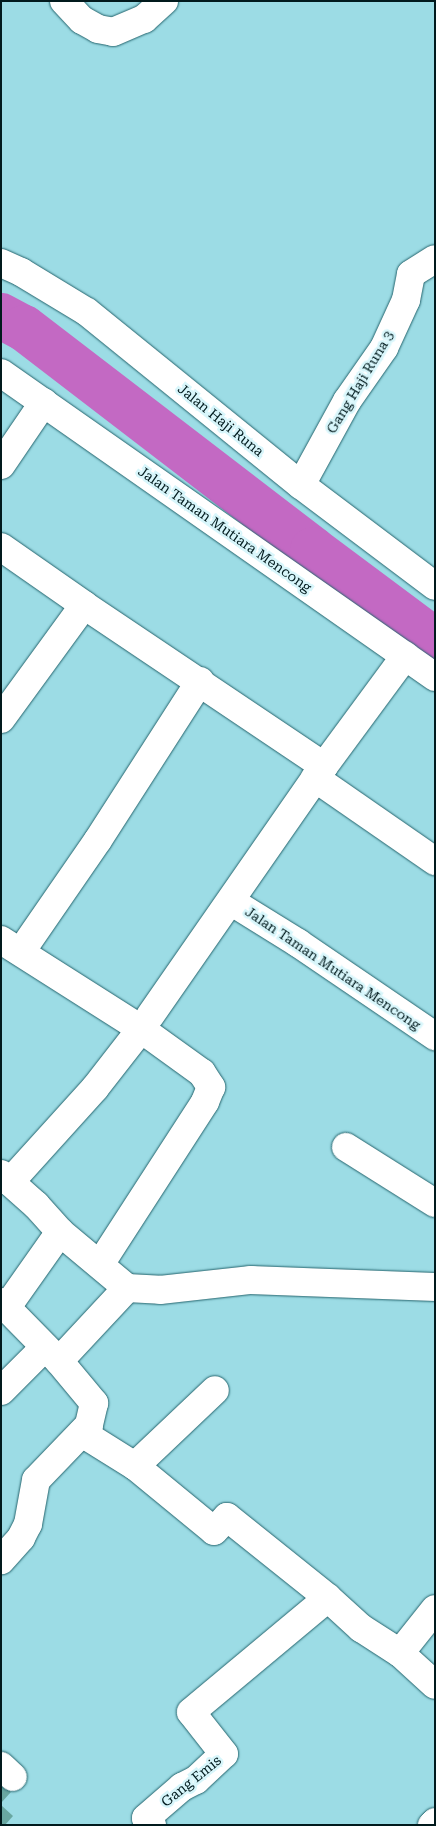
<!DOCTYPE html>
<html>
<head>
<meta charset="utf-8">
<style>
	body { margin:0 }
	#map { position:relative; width:436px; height:1826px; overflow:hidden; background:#9cdce5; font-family:"Roboto Serif",serif }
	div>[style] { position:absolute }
	.river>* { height:46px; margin:-23px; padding:0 23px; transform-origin:23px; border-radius:23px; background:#c369c3 }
	.building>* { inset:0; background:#69a7a1 }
	.roads { filter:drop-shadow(0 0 1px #25646d) drop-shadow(0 0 1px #25646d) }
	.minor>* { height:28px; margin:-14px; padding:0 14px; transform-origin:14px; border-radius:14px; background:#fff }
	.secondary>* { height:28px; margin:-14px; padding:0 14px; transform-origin:14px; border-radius:14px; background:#fff }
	span { translate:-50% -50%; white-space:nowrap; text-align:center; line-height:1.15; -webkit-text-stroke:5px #d8f6fb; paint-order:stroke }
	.street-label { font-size:14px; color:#011a1d }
	.frame { position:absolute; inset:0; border:2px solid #011a1d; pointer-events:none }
</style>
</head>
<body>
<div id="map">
	<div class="river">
		<div style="left:1px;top:316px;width:26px;rotate:28deg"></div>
		<div style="left:24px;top:328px;width:364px;rotate:37.5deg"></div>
		<div style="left:313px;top:550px;width:152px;rotate:36.7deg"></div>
	</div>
	<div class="building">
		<div style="clip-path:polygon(1px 1784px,11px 1792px,1px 1803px)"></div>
		<div style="clip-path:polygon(1px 1805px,13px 1816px,5px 1825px,1px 1825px)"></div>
	</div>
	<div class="roads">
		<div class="minor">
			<div style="left:64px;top:1px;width:26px;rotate:47deg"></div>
			<div style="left:82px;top:20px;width:18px;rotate:29deg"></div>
			<div style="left:98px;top:29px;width:15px;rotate:11deg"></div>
			<div style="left:113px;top:32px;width:34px;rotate:-23deg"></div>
			<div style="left:144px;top:19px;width:27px;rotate:-42deg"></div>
			<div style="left:1px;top:263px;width:22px;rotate:24deg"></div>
			<div style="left:21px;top:272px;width:77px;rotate:31.2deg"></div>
			<div style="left:87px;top:312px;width:275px;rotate:39deg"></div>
			<div style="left:301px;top:485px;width:168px;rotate:37deg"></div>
			<div style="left:1px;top:373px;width:530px;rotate:35.01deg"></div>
			<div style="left:1px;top:465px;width:76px;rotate:-55.7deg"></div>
			<div style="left:301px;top:485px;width:96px;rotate:-61.3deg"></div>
			<div style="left:347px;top:401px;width:65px;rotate:-55.1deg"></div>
			<div style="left:384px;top:348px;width:53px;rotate:-65.4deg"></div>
			<div style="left:406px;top:300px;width:26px;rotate:-79deg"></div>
			<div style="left:411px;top:274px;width:28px;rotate:-32deg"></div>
			<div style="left:1px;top:547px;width:101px;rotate:34.9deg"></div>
			<div style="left:84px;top:605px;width:289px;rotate:33.9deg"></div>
			<div style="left:1px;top:719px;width:141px;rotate:-53.9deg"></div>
			<div style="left:315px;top:778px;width:146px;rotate:34.7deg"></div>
			<div style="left:232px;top:902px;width:78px;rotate:31.8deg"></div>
			<div style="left:298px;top:943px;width:166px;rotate:34.2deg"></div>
			<div style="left:1px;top:940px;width:166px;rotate:32.4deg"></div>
			<div style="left:141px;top:1029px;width:75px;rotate:35.8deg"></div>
			<div style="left:202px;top:1073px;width:17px;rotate:57deg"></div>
			<div style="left:211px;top:1087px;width:16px;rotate:112deg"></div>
			<div style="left:205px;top:1102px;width:193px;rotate:122.9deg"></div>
			<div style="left:29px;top:940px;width:121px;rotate:-55.4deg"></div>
			<div style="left:98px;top:840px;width:189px;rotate:-57.3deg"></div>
			<div style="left:150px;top:1016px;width:305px;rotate:-55.2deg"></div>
			<div style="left:324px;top:766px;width:137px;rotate:-53.6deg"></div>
			<div style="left:346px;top:1147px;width:105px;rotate:32.2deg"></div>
			<div style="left:1px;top:1174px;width:47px;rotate:41.5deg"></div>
			<div style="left:36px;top:1205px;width:36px;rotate:48deg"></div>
			<div style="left:60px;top:1232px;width:87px;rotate:39.9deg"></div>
			<div style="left:127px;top:1288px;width:33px;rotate:3deg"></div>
			<div style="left:160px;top:1290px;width:92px;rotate:-6.3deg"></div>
			<div style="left:251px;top:1280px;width:184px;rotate:2.2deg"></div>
			<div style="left:10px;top:1182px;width:127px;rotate:-47.9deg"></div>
			<div style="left:95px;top:1088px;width:75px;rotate:-52.1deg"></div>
			<div style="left:1px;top:1302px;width:83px;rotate:45.5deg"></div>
			<div style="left:59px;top:1361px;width:55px;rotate:50.2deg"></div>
			<div style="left:94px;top:1403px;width:23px;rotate:103deg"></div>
			<div style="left:89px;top:1425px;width:76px;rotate:133.9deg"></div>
			<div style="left:36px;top:1480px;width:45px;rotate:100.3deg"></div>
			<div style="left:28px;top:1524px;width:16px;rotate:117deg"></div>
			<div style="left:21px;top:1538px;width:30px;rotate:132deg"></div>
			<div style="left:7px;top:1307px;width:92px;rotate:-54.8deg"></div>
			<div style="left:59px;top:1361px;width:100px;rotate:-47deg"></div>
			<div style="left:1px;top:1391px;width:62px;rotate:-45deg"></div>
			<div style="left:82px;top:1433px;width:62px;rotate:31.9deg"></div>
			<div style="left:135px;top:1466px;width:102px;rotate:39.4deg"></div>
			<div style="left:214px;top:1531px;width:19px;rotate:-47deg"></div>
			<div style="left:227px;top:1517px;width:129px;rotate:38.7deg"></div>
			<div style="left:328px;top:1598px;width:45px;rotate:42.3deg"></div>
			<div style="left:361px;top:1628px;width:46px;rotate:32.7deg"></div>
			<div style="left:400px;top:1653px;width:47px;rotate:42.4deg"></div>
			<div style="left:135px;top:1466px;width:110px;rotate:-43.5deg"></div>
			<div style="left:400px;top:1653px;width:56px;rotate:-51.5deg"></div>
			<div style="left:1px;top:1766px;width:16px;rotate:43deg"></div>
			<div style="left:152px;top:1825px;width:9px;rotate:-131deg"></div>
			<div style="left:146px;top:1818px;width:48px;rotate:-40.7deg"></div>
			<div style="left:182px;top:1787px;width:16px;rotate:-27deg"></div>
			<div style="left:196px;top:1780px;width:38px;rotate:-43deg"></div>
			<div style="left:224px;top:1754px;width:53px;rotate:-128.2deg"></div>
			<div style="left:191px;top:1712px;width:178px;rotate:-39.8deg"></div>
		</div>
		<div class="secondary">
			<div style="left:432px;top:1825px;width:4px;rotate:-45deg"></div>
		</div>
	</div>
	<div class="street-label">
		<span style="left:360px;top:382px;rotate:-59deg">Gang Haji Runa 3</span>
		<span style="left:221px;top:420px;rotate:39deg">Jalan Haji Runa</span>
		<span style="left:225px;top:529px;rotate:35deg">Jalan Taman Mutiara Mencong</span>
		<span style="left:333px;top:968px;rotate:34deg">Jalan Taman Mutiara Mencong</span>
		<span style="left:191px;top:1781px;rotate:-39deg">Gang Emis</span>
	</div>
	<div class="frame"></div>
</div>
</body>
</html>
